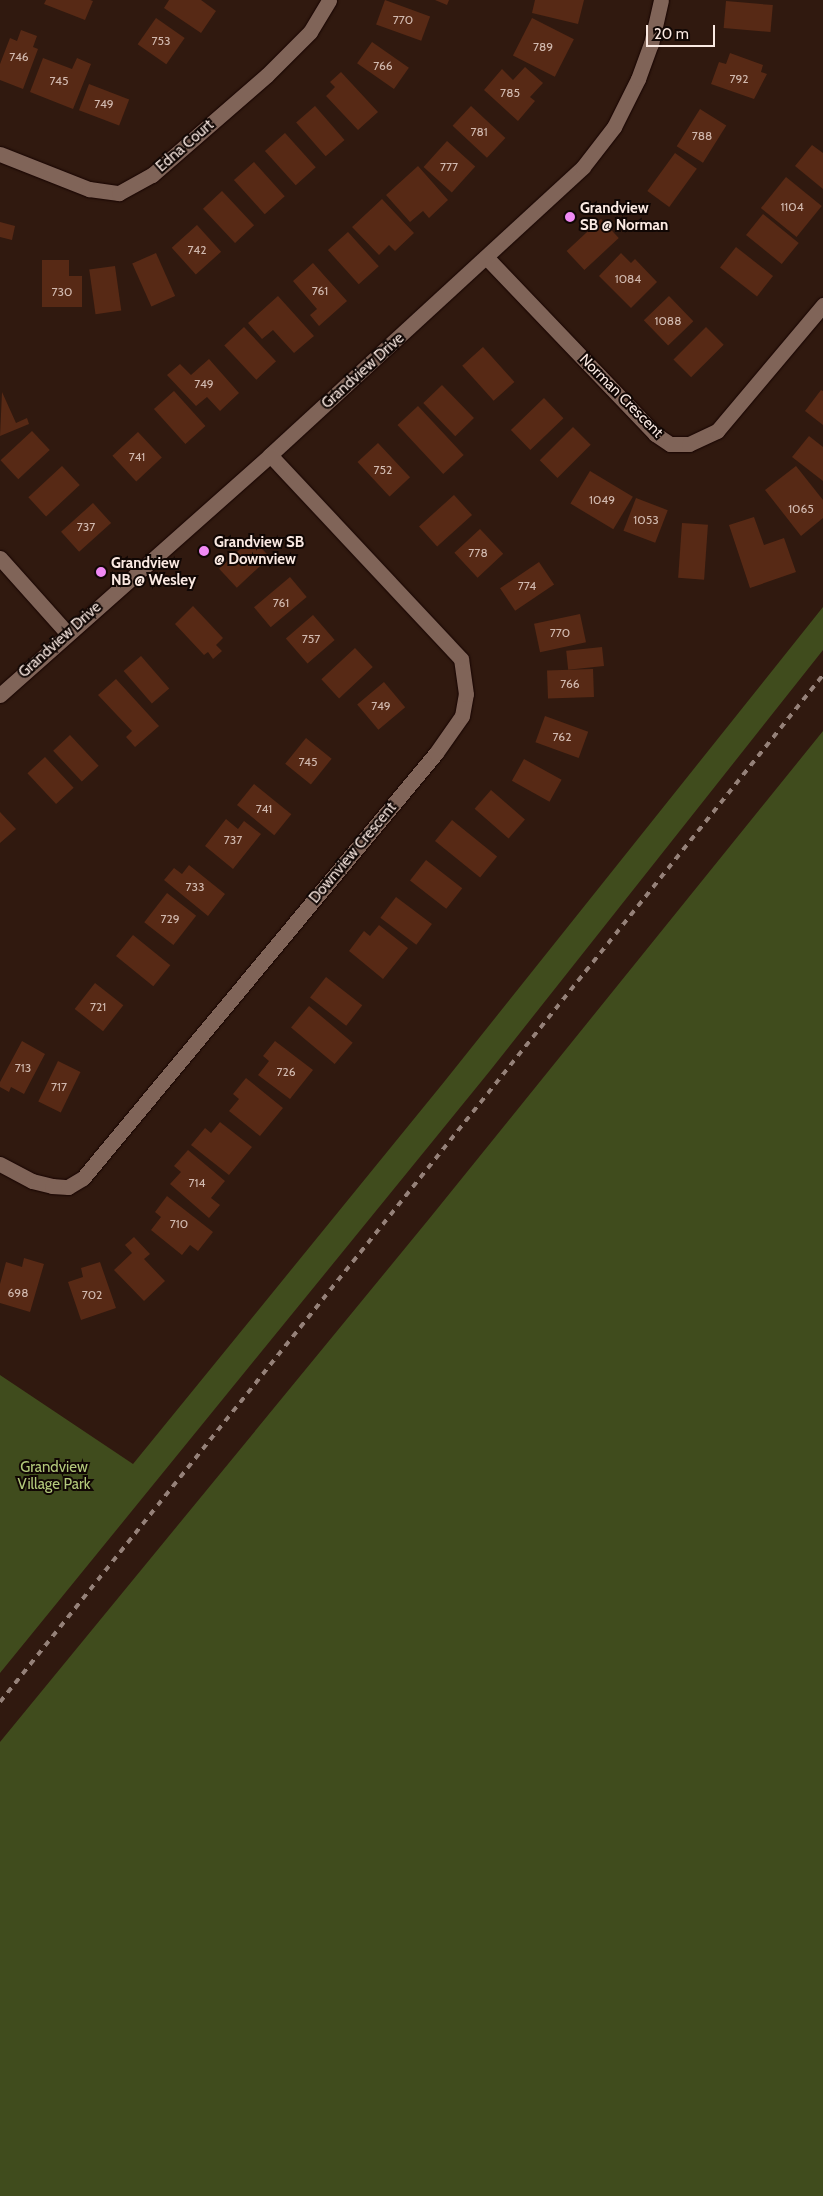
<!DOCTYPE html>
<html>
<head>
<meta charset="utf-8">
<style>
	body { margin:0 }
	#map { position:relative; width:823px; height:2196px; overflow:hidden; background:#30190f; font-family:Cabin,sans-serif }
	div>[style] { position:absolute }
	.green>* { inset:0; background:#404c1d }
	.building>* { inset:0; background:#572915; transform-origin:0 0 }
	.roads { filter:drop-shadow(0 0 1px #170400) drop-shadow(0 0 1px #170400) }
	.minor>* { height:15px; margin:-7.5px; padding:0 7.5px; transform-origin:7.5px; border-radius:7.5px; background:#806458 }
	.rail>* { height:4px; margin-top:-2px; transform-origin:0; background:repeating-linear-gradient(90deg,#958179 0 6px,transparent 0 12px) }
	.dots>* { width:14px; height:14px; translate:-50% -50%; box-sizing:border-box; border:2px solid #110704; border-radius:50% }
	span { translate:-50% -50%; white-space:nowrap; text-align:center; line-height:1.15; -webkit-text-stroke:4px #110704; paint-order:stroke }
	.number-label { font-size:12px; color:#d1b9af }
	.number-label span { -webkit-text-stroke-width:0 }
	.street-label { font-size:15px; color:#fae9e2 }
	.poi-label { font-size:15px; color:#fae9e2; font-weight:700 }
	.left { translate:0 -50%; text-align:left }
	.park-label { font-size:15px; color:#b3c97b }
	.scale { position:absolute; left:646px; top:25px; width:69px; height:22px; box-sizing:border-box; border:2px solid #fae9e2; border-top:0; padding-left:6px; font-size:15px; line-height:18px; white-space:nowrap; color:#fae9e2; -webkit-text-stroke:4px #110704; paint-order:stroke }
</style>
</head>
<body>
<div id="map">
	<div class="green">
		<div style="clip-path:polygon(823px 607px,823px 650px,489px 1072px,0 1673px,0 1375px,133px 1464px,444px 1082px)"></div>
		<div style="clip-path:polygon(823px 731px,823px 2196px,0 2196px,0 1742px,429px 1219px)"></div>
	</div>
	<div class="building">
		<div style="clip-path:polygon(46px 0,90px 0,93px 1px,85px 20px,44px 4px)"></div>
		<div style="clip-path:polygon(169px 0,201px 0,216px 11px,201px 33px,164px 8px)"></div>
		<div style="left:385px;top:0;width:48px;height:26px;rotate:20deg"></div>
		<div style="clip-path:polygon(435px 0,449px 0,447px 5px)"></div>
		<div style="clip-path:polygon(535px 0,584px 0,578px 24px,532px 13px)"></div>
		<div style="left:726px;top:1px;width:47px;height:27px;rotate:5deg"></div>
		<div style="left:156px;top:18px;width:35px;height:32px;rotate:35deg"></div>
		<div style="left:532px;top:18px;width:47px;height:42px;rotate:27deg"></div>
		<div style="clip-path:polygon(21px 30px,37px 36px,33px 47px,38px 49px,23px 89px,0 80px,0 64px,10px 38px,17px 41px)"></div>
		<div style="left:372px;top:42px;width:45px;height:26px;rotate:35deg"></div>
		<div style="clip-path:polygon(730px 53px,763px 65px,761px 72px,767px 74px,754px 99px,711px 84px,719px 62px,726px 64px)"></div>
		<div style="clip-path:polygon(43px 58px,72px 69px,77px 58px,91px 64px,73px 109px,30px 92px)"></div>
		<div style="clip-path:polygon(525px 67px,543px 83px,530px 97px,535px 101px,518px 121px,484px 90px,502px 69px,513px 80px)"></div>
		<div style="clip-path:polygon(341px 72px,378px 112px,358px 130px,326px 96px,335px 87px,330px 82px)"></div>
		<div style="left:89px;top:84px;width:43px;height:28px;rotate:21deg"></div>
		<div style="left:315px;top:106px;width:45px;height:25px;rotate:49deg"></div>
		<div style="left:471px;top:106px;width:47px;height:27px;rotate:43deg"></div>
		<div style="left:700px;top:109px;width:31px;height:44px;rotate:32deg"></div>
		<div style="left:285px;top:133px;width:46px;height:27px;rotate:48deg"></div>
		<div style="left:447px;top:141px;width:38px;height:35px;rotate:42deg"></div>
		<div style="clip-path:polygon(812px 145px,823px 153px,823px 189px,795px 166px)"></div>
		<div style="left:675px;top:153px;width:27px;height:47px;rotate:36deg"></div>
		<div style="left:254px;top:162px;width:46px;height:27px;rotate:48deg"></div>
		<div style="clip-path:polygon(418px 166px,448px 200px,429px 218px,423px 211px,410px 222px,386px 195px)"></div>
		<div style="left:786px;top:177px;width:46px;height:40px;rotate:39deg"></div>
		<div style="left:222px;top:191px;width:47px;height:26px;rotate:47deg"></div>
		<div style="clip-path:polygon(382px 199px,414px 233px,395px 251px,389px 245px,379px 255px,352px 227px)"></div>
		<div style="left:763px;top:214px;width:46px;height:27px;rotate:39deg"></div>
		<div style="left:601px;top:219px;width:26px;height:47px;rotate:47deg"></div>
		<div style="clip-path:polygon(0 222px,15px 226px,12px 240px,0 237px)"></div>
		<div style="left:197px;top:225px;width:36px;height:34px;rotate:48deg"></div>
		<div style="left:348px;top:232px;width:46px;height:27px;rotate:48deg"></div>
		<div style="left:736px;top:247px;width:47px;height:26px;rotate:38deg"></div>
		<div style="left:156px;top:253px;width:47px;height:26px;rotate:66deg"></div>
		<div style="clip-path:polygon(621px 253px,631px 263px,635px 259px,657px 282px,631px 308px,599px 276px)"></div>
		<div style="clip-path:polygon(42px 260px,69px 260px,69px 276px,82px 276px,82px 307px,42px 307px)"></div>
		<div style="clip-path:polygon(313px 263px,347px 301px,319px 326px,310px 315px,317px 309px,293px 281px)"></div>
		<div style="left:115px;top:266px;width:45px;height:26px;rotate:82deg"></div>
		<div style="clip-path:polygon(278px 296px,314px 336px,294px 353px,273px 330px,262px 339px,248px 323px)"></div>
		<div style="left:669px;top:296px;width:35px;height:35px;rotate:46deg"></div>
		<div style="left:244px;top:327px;width:47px;height:27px;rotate:47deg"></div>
		<div style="left:706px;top:327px;width:25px;height:46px;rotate:45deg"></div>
		<div style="left:483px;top:347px;width:47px;height:28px;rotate:48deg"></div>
		<div style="clip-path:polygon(209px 359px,239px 393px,220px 411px,207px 397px,196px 406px,167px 375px,180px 364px,191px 375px)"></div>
		<div style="left:442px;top:385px;width:46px;height:26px;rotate:46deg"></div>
		<div style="clip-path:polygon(821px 390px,823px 391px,823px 425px,805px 411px)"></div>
		<div style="left:174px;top:391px;width:47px;height:27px;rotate:48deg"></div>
		<div style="clip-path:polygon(2px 392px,16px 423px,27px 418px,29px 424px,0 436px)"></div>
		<div style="left:544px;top:398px;width:28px;height:46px;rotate:46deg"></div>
		<div style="left:418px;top:406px;width:67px;height:28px;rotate:47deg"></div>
		<div style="left:573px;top:427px;width:25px;height:47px;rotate:45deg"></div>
		<div style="left:32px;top:431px;width:26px;height:43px;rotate:47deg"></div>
		<div style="left:138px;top:432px;width:35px;height:35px;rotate:47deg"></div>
		<div style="clip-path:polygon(809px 436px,823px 447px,823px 481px,792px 457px)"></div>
		<div style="left:378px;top:443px;width:47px;height:28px;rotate:47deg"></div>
		<div style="left:62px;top:466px;width:26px;height:46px;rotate:47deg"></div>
		<div style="clip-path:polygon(796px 466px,823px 500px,823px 518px,801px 536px,765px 490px)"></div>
		<div style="left:590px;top:471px;width:50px;height:38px;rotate:31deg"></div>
		<div style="left:454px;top:495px;width:27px;height:47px;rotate:48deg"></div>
		<div style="left:636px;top:498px;width:34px;height:35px;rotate:21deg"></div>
		<div style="left:93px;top:503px;width:27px;height:43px;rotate:48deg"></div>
		<div style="clip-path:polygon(754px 517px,764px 545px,784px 538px,796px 572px,750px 588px,729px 525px)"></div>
		<div style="left:682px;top:523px;width:26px;height:55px;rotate:4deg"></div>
		<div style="left:480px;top:529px;width:34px;height:35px;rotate:47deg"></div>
		<div style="left:252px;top:538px;width:26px;height:45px;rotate:47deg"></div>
		<div style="left:539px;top:562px;width:27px;height:47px;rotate:56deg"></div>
		<div style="left:290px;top:577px;width:26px;height:47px;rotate:50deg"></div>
		<div style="clip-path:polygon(193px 606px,223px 638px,216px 645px,222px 651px,213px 659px,208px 652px,204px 655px,175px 624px)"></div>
		<div style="left:580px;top:614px;width:29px;height:47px;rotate:78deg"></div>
		<div style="left:313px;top:615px;width:33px;height:36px;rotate:49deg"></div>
		<div style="left:602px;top:647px;width:19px;height:36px;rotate:84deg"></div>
		<div style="left:355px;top:648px;width:26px;height:46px;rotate:47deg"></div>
		<div style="left:141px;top:656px;width:43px;height:23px;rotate:49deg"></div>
		<div style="left:593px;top:669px;width:28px;height:46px;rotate:88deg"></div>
		<div style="clip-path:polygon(116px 679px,159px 726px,135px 747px,126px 737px,132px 731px,98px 695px)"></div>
		<div style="left:384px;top:682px;width:33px;height:35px;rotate:50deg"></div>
		<div style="left:545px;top:716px;width:46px;height:28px;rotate:20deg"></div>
		<div style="left:70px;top:735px;width:42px;height:23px;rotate:47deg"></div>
		<div style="left:306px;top:738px;width:33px;height:33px;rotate:39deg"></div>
		<div style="left:45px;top:757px;width:42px;height:24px;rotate:47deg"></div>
		<div style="left:524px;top:759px;width:43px;height:25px;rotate:29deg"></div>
		<div style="left:254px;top:784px;width:48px;height:27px;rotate:39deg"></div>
		<div style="left:491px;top:790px;width:45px;height:25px;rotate:41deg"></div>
		<div style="clip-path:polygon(0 812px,16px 829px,0 843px)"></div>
		<div style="clip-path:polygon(226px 819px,238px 829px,244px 821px,261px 834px,233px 869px,205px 846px)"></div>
		<div style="left:452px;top:820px;width:58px;height:27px;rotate:39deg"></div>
		<div style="left:426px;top:860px;width:46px;height:26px;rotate:38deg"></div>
		<div style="clip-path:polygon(189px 865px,225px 894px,208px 916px,164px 880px,174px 868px,182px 874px)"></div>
		<div style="left:167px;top:893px;width:37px;height:37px;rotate:38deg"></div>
		<div style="left:396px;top:897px;width:45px;height:26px;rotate:37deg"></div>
		<div style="clip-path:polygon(379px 925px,408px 948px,383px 979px,349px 951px,364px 931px,370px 936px)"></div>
		<div style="left:133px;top:935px;width:48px;height:27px;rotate:39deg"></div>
		<div style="left:326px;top:977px;width:46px;height:26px;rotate:38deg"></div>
		<div style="left:95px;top:983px;width:36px;height:33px;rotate:38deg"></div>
		<div style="left:309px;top:1006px;width:57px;height:28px;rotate:40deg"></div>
		<div style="clip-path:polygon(22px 1041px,45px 1054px,24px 1094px,11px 1087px,9px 1092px,0 1087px,0 1082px)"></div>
		<div style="clip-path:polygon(275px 1041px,313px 1070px,290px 1099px,258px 1075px,269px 1061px,263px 1056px)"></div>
		<div style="left:58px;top:1061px;width:25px;height:45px;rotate:26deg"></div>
		<div style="clip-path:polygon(246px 1078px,283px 1108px,260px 1136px,229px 1111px,239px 1099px,233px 1094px)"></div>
		<div style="clip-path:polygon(220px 1122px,252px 1147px,229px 1175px,191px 1145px,205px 1128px,211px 1133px)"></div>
		<div style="clip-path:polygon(188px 1150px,225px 1181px,211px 1198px,220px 1205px,209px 1218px,170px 1184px,181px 1172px,174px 1166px)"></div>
		<div style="clip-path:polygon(167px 1196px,213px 1232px,198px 1251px,190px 1245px,182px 1255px,151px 1230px,161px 1217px,155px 1212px)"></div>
		<div style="clip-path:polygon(134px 1237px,150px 1254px,144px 1259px,165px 1281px,144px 1301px,114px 1270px,132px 1253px,125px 1245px)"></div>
		<div style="clip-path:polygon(24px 1258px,44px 1264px,30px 1312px,0 1303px,0 1284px,6px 1262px,22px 1267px)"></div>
		<div style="clip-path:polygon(100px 1262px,116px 1308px,81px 1320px,68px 1282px,83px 1277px,81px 1268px)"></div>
	</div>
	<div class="roads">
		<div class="minor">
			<div style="left:0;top:154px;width:96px;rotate:21.5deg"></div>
			<div style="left:89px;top:189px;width:30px;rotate:8deg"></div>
			<div style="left:119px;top:193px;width:38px;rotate:-29deg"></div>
			<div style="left:152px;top:175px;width:152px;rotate:-41deg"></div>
			<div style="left:267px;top:75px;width:61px;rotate:-45deg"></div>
			<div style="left:310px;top:32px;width:37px;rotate:-59deg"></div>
			<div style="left:486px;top:257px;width:245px;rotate:46.3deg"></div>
			<div style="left:655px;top:434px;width:18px;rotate:34deg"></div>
			<div style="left:670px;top:444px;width:19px"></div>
			<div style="left:689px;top:444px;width:31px;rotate:-25deg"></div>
			<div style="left:717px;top:431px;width:165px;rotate:-49.9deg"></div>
			<div style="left:0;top:558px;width:101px;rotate:48.2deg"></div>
			<div style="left:0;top:695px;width:361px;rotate:-41.6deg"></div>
			<div style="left:270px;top:455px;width:425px;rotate:-42.6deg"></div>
			<div style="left:583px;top:167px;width:51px;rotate:-52.2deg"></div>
			<div style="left:614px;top:127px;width:54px;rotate:-63.4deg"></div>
			<div style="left:638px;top:79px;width:37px;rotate:-70deg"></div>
			<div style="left:651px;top:44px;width:45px;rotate:-77.2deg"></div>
			<div style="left:0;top:1164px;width:36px;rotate:28deg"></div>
			<div style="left:32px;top:1181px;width:21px;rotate:14deg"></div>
			<div style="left:52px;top:1186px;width:16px;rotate:4deg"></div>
			<div style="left:68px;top:1187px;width:17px;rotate:-31deg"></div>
			<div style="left:83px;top:1178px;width:552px;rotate:-50.29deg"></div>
			<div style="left:436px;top:753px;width:45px;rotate:-54.9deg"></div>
			<div style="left:462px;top:716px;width:22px;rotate:-80deg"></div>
			<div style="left:466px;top:694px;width:35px;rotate:-98deg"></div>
			<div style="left:461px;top:659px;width:279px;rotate:-133.1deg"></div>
		</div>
	</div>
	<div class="rail">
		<div style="left:0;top:1702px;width:1316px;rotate:-51.29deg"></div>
	</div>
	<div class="dots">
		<div style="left:570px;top:217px;background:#f18af4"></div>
		<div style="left:204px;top:551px;background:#f18af4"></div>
		<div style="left:101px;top:572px;background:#f18af4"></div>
	</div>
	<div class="number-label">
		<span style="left:403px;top:20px">770</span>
		<span style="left:161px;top:41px">753</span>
		<span style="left:543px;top:47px">789</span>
		<span style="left:19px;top:57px">746</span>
		<span style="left:383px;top:66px">766</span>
		<span style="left:739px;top:79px">792</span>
		<span style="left:59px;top:81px">745</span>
		<span style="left:510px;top:93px">785</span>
		<span style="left:104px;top:104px">749</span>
		<span style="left:479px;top:132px">781</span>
		<span style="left:702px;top:136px">788</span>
		<span style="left:449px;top:167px">777</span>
		<span style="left:792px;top:207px">1104</span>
		<span style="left:197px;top:250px">742</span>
		<span style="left:628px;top:279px">1084</span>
		<span style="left:320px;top:291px">761</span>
		<span style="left:62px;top:292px">730</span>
		<span style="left:668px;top:321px">1088</span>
		<span style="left:204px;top:384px">749</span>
		<span style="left:137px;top:457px">741</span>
		<span style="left:383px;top:470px">752</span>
		<span style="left:602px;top:500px">1049</span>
		<span style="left:801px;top:509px">1065</span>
		<span style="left:646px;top:520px">1053</span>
		<span style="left:86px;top:527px">737</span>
		<span style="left:478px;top:553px">778</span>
		<span style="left:527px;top:586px">774</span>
		<span style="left:281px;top:603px">761</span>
		<span style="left:560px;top:633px">770</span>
		<span style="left:311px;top:639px">757</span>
		<span style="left:570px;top:684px">766</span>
		<span style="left:381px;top:706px">749</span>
		<span style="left:562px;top:737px">762</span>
		<span style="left:308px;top:762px">745</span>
		<span style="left:264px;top:809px">741</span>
		<span style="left:233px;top:840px">737</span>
		<span style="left:195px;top:887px">733</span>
		<span style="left:170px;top:919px">729</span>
		<span style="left:98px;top:1007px">721</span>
		<span style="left:23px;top:1068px">713</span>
		<span style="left:286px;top:1072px">726</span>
		<span style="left:59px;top:1087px">717</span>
		<span style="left:197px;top:1183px">714</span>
		<span style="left:179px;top:1224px">710</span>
		<span style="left:18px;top:1293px">698</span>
		<span style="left:92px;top:1295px">702</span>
	</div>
	<div class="street-label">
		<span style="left:185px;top:146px;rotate:-41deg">Edna Court</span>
		<span style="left:363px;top:371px;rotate:-42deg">Grandview Drive</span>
		<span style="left:621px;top:396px;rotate:45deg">Norman Crescent</span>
		<span style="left:60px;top:640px;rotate:-42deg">Grandview Drive</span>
		<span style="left:353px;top:853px;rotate:-50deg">Downview Crescent</span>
	</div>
	<div class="poi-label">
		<span class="left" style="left:580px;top:217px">Grandview<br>SB @ Norman</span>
		<span class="left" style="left:214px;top:551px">Grandview SB<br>@ Downview</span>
		<span class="left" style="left:111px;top:572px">Grandview<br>NB @ Wesley</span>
	</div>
	<div class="park-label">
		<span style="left:54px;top:1476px">Grandview<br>Village Park</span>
	</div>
	<div class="scale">20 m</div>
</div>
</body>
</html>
